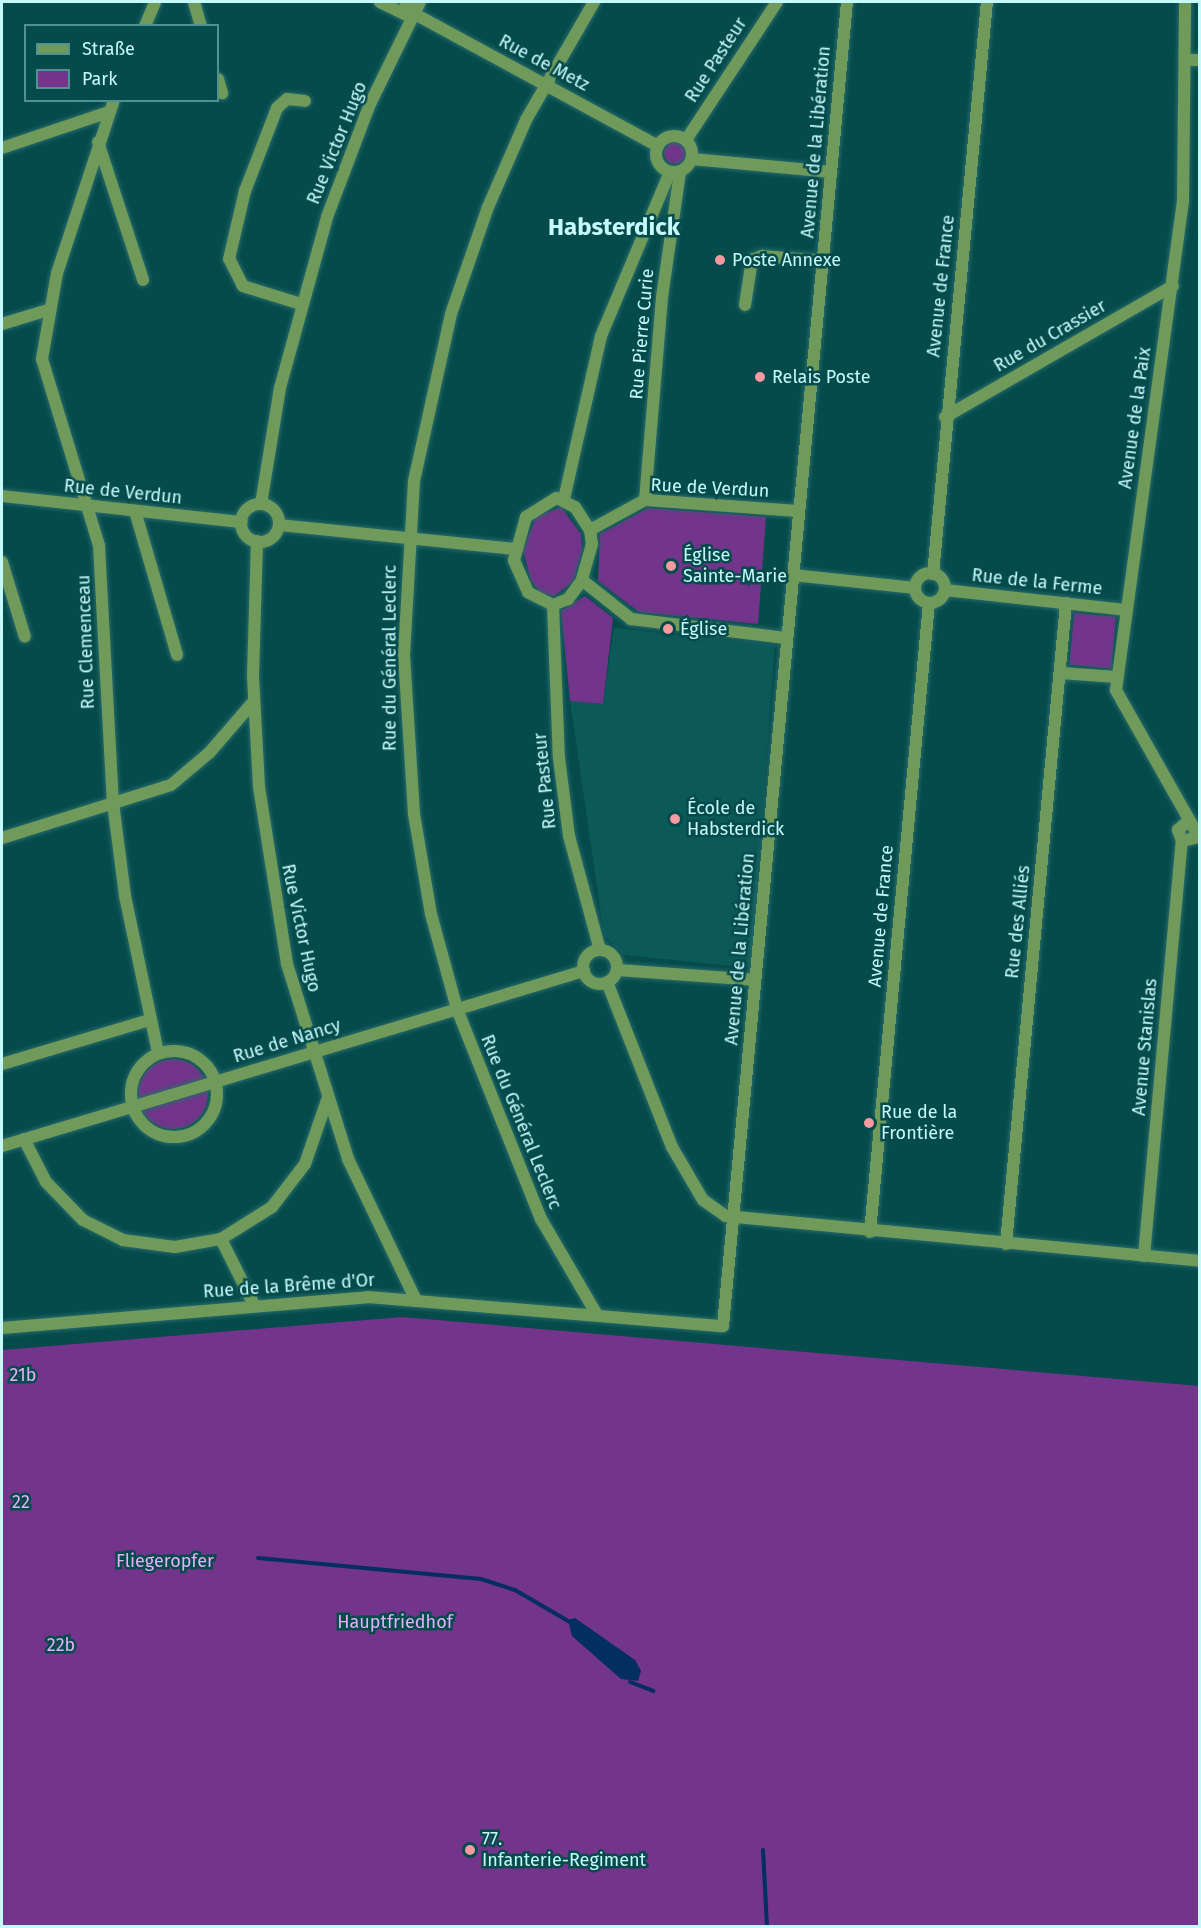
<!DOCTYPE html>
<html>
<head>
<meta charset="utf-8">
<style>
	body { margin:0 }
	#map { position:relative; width:1201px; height:1928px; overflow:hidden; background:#054b4b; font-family:"Fira Sans",sans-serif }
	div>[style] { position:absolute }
	.built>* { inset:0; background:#0c595a }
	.green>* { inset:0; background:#73348b; transform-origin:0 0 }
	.round { border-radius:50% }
	.water>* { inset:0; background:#022e60 }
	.stream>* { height:4px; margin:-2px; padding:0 2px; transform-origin:2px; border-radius:2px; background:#022e60 }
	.roads { filter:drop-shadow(0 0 2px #286a6a) drop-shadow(0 0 2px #286a6a) }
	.minor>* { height:12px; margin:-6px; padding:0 6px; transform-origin:6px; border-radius:6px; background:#709a5a }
	.minor>.ring { margin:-6px; padding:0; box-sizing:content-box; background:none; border:12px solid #709a5a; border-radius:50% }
	.dots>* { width:16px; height:16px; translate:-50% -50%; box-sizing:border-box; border:3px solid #054b4b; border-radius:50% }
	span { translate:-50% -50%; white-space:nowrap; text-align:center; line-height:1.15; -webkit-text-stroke:5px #054b4b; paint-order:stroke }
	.street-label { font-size:18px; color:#c6f9f9 }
	.poi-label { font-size:18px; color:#c6f9f9 }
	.left { translate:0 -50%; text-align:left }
	.park-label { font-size:18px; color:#e6b0fc }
	.district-label { font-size:24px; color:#c6f9f9; font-weight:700 }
	.frame { position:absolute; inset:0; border:3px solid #c6f9f9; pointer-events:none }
	.legend { position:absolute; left:24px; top:24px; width:195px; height:78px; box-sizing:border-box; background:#054b4b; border:2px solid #529191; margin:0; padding:8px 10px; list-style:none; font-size:18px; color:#c6f9f9 }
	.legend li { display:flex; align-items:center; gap:12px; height:30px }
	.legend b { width:30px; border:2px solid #529191 }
</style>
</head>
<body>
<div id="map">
	<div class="built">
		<div style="clip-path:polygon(614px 628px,775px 645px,751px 968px,624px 955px,604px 935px,570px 701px,603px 704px)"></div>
	</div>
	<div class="green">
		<div class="round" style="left:664px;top:142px;width:22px;height:22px"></div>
		<div style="clip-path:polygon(561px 507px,581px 534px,582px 550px,573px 582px,554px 596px,541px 593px,531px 581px,523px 550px,536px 517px)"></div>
		<div style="clip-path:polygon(648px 508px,766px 517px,758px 624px,639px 612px,598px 581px,600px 534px)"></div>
		<div style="clip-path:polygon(585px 596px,613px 618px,603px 704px,570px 701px,561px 611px)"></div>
		<div style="left:1074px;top:613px;width:42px;height:52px;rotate:5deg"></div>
		<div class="round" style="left:138px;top:1059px;width:70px;height:70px"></div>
		<div style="clip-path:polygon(402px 1317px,1199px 1386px,1199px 1926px,2px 1926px,2px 1350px)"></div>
	</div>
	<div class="water">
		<div style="clip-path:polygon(575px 1618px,635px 1660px,641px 1671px,638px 1681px,621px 1679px,572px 1636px,568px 1620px)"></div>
	</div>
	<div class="stream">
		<div style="left:258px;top:1558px;width:224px;rotate:5.4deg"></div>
		<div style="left:481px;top:1579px;width:36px;rotate:18deg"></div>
		<div style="left:515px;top:1590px;width:64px;rotate:30.2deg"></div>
		<div style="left:630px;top:1682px;width:25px;rotate:21deg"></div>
		<div style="left:763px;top:1850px;width:76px;rotate:87deg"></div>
	</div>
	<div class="roads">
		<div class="minor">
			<div style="left:194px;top:2px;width:25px;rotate:74deg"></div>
			<div style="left:380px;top:2px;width:28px;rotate:26deg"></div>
			<div style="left:405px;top:14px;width:8px;rotate:-7deg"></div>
			<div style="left:405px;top:2px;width:14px;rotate:54deg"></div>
			<div style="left:413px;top:13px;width:279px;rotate:28.5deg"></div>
			<div style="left:594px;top:2px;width:136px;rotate:120deg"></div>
			<div style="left:526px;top:120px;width:95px;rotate:113.6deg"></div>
			<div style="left:488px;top:207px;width:113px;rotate:109.1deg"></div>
			<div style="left:451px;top:314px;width:171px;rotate:102.5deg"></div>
			<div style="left:414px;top:481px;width:174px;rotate:93.3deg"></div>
			<div style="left:404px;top:655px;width:159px;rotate:86.4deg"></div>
			<div style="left:414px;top:814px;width:101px;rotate:80.4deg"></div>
			<div style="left:431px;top:914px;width:98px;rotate:74.7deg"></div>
			<div style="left:457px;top:1009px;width:226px;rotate:68.2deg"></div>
			<div style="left:541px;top:1219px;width:109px;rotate:59.7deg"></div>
			<div style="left:145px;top:26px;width:26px;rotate:-67deg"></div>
			<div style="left:1186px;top:60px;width:14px"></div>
			<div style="left:218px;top:79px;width:15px;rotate:74deg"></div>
			<div style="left:114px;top:100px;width:182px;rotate:108.2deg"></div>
			<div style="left:57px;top:273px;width:87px;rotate:99.9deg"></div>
			<div style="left:42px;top:359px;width:195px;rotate:73deg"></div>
			<div style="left:99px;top:546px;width:257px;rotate:86.9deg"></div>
			<div style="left:113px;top:803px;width:94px;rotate:82.6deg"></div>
			<div style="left:125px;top:896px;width:160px;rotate:78.1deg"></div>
			<div class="ring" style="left:656px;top:136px;width:24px;height:24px"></div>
			<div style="left:686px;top:140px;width:165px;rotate:-56.6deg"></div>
			<div style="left:98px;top:142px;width:145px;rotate:71.9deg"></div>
			<div style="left:2px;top:148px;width:113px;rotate:-18.6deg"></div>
			<div style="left:692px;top:159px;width:140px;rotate:5.3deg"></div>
			<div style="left:301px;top:304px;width:61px;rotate:-162.8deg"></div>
			<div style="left:243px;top:286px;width:30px;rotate:-117deg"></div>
			<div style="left:229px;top:259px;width:70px;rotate:-76.8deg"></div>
			<div style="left:245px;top:191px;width:89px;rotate:-68.9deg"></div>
			<div style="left:277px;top:108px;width:13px;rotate:-42deg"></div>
			<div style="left:287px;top:99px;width:18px;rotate:6deg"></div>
			<div style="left:745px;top:305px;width:46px;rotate:-81.2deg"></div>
			<div style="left:752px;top:260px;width:11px;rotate:-22deg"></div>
			<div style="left:762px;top:256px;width:62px;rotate:4.6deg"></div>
			<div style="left:2px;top:324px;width:48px;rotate:-16.9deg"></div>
			<div style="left:945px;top:417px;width:263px;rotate:-29.9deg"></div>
			<div style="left:2px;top:496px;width:241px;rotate:6.2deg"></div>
			<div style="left:557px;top:498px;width:20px;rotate:27deg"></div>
			<div style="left:575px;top:507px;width:27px;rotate:57deg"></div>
			<div style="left:590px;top:530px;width:14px;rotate:82deg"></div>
			<div style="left:592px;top:544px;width:37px;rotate:106deg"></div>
			<div style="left:582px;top:580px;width:24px;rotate:126deg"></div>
			<div style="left:568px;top:599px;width:16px;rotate:158deg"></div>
			<div style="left:553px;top:605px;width:28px;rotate:-153deg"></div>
			<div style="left:528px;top:592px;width:35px;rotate:-114deg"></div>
			<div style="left:514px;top:560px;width:45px;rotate:-74.4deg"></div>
			<div style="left:526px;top:517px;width:36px;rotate:-32deg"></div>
			<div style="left:564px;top:499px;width:167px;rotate:-77.2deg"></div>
			<div style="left:601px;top:336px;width:178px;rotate:-67.2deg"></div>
			<div style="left:645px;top:500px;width:204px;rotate:-85.2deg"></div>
			<div style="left:662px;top:297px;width:126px;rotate:-81.8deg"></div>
			<div style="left:261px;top:504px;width:118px;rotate:-80.7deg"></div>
			<div style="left:280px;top:388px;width:177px;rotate:-74.6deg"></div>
			<div style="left:327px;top:217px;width:121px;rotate:-69.2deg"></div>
			<div style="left:370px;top:104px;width:114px;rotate:-63.9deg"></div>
			<div class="ring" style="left:241px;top:504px;width:26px;height:26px"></div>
			<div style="left:135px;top:511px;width:150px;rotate:73.7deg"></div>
			<div style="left:279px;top:525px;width:236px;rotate:5.8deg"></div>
			<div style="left:590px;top:530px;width:63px;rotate:-28.6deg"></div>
			<div style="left:645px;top:500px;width:154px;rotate:4.1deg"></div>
			<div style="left:257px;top:541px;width:135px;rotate:91.7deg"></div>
			<div style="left:253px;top:676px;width:111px;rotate:86.9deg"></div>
			<div style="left:259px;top:787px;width:179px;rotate:81deg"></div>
			<div style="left:287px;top:964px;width:204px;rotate:72.6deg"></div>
			<div style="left:348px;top:1159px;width:157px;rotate:64.3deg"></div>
			<div style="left:2px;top:562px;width:78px;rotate:73deg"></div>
			<div class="ring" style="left:915px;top:573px;width:18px;height:18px"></div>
			<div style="left:933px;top:574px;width:575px;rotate:-84.61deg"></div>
			<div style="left:793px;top:575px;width:123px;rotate:6.1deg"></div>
			<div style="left:582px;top:580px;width:63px;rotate:38.5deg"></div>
			<div style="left:631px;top:619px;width:156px;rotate:7deg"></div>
			<div style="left:945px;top:590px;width:181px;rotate:6.3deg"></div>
			<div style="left:553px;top:605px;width:153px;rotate:87.8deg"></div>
			<div style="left:559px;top:758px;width:79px;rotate:82.7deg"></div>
			<div style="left:569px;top:836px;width:118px;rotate:74.8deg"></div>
			<div style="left:1060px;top:673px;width:57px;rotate:4deg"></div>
			<div style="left:2px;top:838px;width:177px;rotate:-17.4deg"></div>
			<div style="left:171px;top:785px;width:51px;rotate:-40.2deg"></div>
			<div style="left:210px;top:752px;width:67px;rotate:-49.2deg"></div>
			<div style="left:1182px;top:841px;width:17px;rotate:-13deg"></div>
			<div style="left:1199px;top:837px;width:169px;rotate:-119.5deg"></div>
			<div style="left:1116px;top:690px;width:494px;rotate:-82.2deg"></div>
			<div style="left:1183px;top:201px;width:199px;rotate:-89.4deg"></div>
			<div style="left:1182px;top:841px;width:12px;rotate:-110deg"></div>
			<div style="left:1178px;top:830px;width:15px;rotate:-42deg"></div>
			<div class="ring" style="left:583px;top:950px;width:22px;height:22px"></div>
			<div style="left:617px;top:970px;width:138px;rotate:4.1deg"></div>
			<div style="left:607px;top:982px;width:177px;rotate:68.5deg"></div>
			<div style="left:672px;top:1147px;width:61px;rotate:59.7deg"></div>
			<div style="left:703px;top:1200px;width:28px;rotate:35deg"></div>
			<div style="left:726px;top:1216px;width:476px;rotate:5.4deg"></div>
			<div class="ring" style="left:131px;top:1051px;width:74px;height:74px"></div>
			<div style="left:2px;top:1064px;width:154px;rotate:-16.6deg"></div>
			<div style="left:24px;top:1139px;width:48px;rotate:62.9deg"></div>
			<div style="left:46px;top:1182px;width:53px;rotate:45.8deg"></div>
			<div style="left:83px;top:1220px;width:45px;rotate:26.6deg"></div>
			<div style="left:123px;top:1240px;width:52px;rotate:7.7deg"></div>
			<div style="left:175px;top:1247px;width:47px;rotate:-9.9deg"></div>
			<div style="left:221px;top:1239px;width:60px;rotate:-32.1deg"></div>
			<div style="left:272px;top:1207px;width:54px;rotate:-52.5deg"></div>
			<div style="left:305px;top:1164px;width:68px;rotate:-71deg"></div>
			<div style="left:2px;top:1146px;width:608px;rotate:-16.74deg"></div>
			<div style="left:870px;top:1232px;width:632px;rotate:-84.64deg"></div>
			<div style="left:221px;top:1239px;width:74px;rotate:63.4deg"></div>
			<div style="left:1006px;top:1244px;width:644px;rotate:-84.65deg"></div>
			<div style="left:1144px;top:1256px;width:417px;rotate:-84.8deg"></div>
			<div style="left:2px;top:1328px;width:367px;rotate:-4.8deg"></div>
			<div style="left:368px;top:1297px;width:356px;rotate:4.7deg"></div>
			<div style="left:723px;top:1326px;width:1330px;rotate:-84.65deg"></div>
		</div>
	</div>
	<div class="dots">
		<div style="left:720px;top:260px;background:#f49aa0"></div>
		<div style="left:760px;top:377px;background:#f49aa0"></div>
		<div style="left:671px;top:566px;background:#f49aa0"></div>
		<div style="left:668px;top:629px;background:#f49aa0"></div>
		<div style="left:675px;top:819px;background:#f49aa0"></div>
		<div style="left:869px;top:1123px;background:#f49aa0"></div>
		<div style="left:470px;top:1850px;background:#f49aa0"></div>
	</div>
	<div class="street-label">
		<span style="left:716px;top:60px;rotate:-57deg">Rue Pasteur</span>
		<span style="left:544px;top:63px;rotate:28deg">Rue de Metz</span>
		<span style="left:816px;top:142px;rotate:-85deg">Avenue de la Libération</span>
		<span style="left:337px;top:143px;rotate:-68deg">Rue Victor Hugo</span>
		<span style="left:941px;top:286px;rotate:-84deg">Avenue de France</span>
		<span style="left:642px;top:334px;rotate:-85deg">Rue Pierre Curie</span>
		<span style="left:1050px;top:336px;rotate:-30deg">Rue du Crassier</span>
		<span style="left:1135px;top:418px;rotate:-82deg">Avenue de la Paix</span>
		<span style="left:710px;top:488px;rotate:3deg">Rue de Verdun</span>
		<span style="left:123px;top:492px;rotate:6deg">Rue de Verdun</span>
		<span style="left:1037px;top:582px;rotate:6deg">Rue de la Ferme</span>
		<span style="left:86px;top:642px;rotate:-92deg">Rue Clemenceau</span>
		<span style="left:390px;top:658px;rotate:-90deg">Rue du Général Leclerc</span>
		<span style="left:545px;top:781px;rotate:-96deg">Rue Pasteur</span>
		<span style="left:881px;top:916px;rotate:-85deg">Avenue de France</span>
		<span style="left:1018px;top:922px;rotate:-84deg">Rue des Alliés</span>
		<span style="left:301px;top:928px;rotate:78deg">Rue Victor Hugo</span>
		<span style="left:740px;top:949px;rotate:-85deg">Avenue de la Libération</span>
		<span style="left:287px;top:1041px;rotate:-17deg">Rue de Nancy</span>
		<span style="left:1145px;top:1047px;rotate:-85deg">Avenue Stanislas</span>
		<span style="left:521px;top:1122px;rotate:68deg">Rue du Général Leclerc</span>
		<span style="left:289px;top:1286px;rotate:-4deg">Rue de la Brême d'Or</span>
	</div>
	<div class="poi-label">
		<span class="left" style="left:732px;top:260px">Poste Annexe</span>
		<span class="left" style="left:772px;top:377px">Relais Poste</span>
		<span class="left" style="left:683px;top:566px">Église<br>Sainte-Marie</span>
		<span class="left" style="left:680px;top:629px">Église</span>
		<span class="left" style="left:687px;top:819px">École de<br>Habsterdick</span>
		<span class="left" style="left:881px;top:1123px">Rue de la<br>Frontière</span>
		<span class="left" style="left:482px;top:1850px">77.<br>Infanterie-Regiment</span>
	</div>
	<div class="park-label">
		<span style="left:23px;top:1375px">21b</span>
		<span style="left:21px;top:1502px">22</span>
		<span style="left:165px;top:1561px">Fliegeropfer</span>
		<span style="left:395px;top:1622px">Hauptfriedhof</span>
		<span style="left:61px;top:1645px">22b</span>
	</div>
	<div class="district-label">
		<span style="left:614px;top:228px">Habsterdick</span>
	</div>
	<div class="frame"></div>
	<ul class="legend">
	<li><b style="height:8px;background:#709a5a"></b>Straße</li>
	<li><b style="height:16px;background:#73348b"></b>Park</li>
	</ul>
</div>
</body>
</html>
